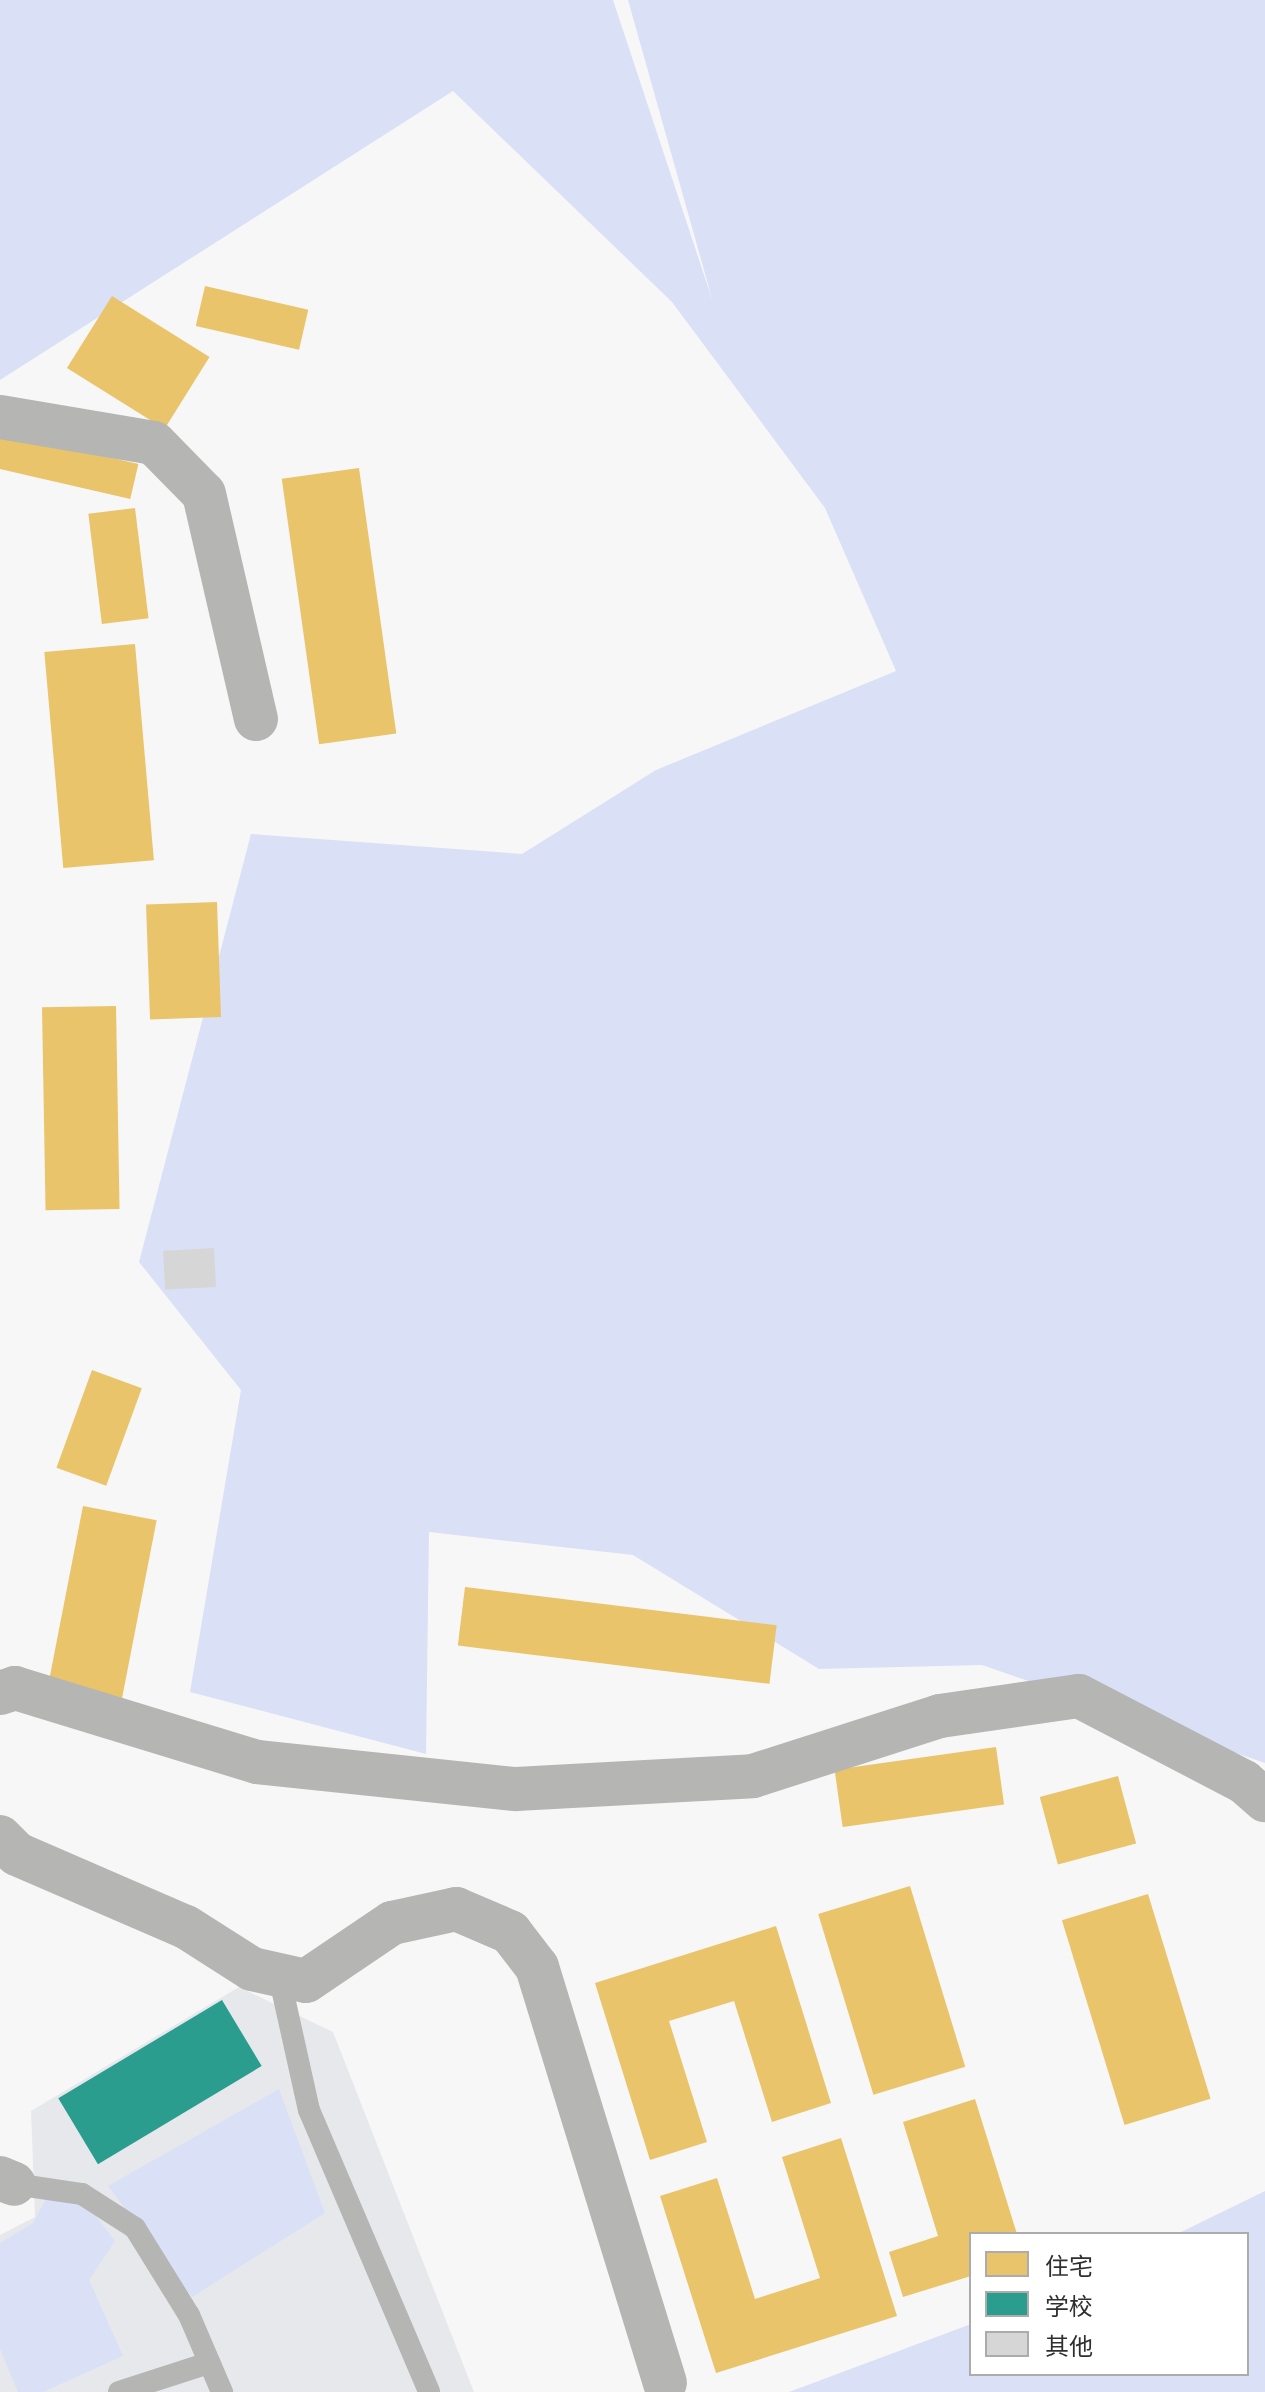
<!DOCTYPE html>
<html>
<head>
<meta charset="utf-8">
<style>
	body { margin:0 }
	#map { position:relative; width:1265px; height:2392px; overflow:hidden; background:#f7f7f7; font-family:Bitter,"Noto Sans SC",serif }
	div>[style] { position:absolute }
	.built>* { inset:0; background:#e6e8ec }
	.green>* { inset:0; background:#dae1f6 }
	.homes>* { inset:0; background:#e9c46a; transform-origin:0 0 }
	.schools>* { inset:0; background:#2a9d8f; transform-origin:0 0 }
	.building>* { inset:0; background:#d6d6d6; transform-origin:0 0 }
	.lane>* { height:22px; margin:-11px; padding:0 11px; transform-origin:11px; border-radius:11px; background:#b5b5b4 }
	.street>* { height:44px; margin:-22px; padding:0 22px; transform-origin:22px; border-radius:22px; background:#b5b5b4 }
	span { translate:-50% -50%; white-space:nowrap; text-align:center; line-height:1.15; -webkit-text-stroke:8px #fff; paint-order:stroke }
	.legend { position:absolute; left:969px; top:2232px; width:280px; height:144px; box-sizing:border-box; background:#fff; border:2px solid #acacac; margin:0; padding:10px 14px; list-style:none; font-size:24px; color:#2f2f30 }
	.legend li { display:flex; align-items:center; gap:16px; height:40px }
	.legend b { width:40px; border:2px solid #acacac }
</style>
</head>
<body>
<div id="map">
	<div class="built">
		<div style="clip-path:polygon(239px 1987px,333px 2032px,474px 2392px,0 2392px,0 2235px,35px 2217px,31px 2111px)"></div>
	</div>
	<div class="green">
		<div style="clip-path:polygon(0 0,613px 0,713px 302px,628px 0,1265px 0,1265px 1763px,982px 1665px,819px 1669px,633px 1555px,429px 1532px,426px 1754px,190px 1692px,241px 1390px,139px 1262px,251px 834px,522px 854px,656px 770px,896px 671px,825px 508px,672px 302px,453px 91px,0 380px)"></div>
		<div style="clip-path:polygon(279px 2089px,325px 2213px,192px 2297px,108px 2186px)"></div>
		<div style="clip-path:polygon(1265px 2191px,1265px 2392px,789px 2392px,971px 2324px,971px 2374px,1247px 2374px,1247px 2234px,1177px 2234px)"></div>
		<div style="clip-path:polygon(46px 2199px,89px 2207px,115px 2241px,89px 2280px,123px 2356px,43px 2392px,18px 2392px,0 2349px,0 2243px,33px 2223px)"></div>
	</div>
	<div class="homes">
		<div style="left:205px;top:286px;width:106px;height:41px;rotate:13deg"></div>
		<div style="left:112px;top:296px;width:115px;height:85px;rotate:32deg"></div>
		<div style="left:0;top:432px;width:142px;height:36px;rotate:13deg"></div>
		<div style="left:359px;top:468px;width:268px;height:78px;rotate:82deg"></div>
		<div style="left:135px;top:508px;width:111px;height:47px;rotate:83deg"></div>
		<div style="left:135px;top:644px;width:217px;height:91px;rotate:85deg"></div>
		<div style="left:217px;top:902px;width:115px;height:71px;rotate:88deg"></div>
		<div style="left:116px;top:1006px;width:203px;height:74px;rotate:89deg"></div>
		<div style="left:92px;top:1370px;width:53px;height:104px;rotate:20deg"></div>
		<div style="left:83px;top:1506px;width:75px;height:188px;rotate:11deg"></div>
		<div style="left:465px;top:1587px;width:314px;height:59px;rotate:7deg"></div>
		<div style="left:996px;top:1747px;width:58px;height:163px;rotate:82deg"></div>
		<div style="left:1118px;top:1776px;width:70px;height:81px;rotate:75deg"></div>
		<div style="left:910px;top:1886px;width:189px;height:96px;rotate:73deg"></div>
		<div style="left:1148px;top:1894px;width:214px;height:90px;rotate:73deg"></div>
		<div style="clip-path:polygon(776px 1926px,831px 2103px,772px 2122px,734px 2001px,669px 2021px,707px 2142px,650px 2160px,595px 1983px)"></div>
		<div style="clip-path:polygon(975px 2099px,1017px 2234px,971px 2234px,971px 2276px,903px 2297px,889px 2252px,938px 2236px,903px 2122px)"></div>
		<div style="clip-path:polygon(841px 2138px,897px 2316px,716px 2373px,660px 2196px,717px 2178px,755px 2299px,820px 2278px,782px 2157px)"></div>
	</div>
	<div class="schools">
		<div style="left:222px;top:2000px;width:77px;height:191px;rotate:59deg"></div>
	</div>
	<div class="building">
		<div style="left:214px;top:1248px;width:39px;height:51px;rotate:87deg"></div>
	</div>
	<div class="lane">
		<div style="left:279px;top:1975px;width:138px;rotate:77.5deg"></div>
		<div style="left:309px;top:2110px;width:306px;rotate:66.9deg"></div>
		<div style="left:14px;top:2184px;width:69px;rotate:8.4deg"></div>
		<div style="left:82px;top:2194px;width:63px;rotate:32.7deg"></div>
		<div style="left:135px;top:2228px;width:102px;rotate:58.2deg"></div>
		<div style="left:189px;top:2315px;width:84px;rotate:66.8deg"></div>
		<div style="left:119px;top:2392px;width:95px;rotate:-17.9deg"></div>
	</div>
	<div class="street">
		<div style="left:0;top:417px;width:156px;rotate:9.6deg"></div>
		<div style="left:154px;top:443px;width:71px;rotate:45.6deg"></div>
		<div style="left:204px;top:494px;width:231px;rotate:77deg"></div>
		<div style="left:0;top:1693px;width:16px;rotate:-18deg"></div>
		<div style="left:15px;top:1688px;width:253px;rotate:17deg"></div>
		<div style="left:257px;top:1762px;width:260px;rotate:6deg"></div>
		<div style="left:516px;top:1789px;width:237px;rotate:-3.1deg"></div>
		<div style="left:753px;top:1776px;width:196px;rotate:-17.8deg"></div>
		<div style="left:940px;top:1716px;width:140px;rotate:-8.2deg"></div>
		<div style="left:1079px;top:1696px;width:186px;rotate:27.5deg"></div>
		<div style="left:1244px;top:1782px;width:28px;rotate:41deg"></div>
		<div style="left:0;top:1837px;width:24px;rotate:45deg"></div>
		<div style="left:17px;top:1854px;width:184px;rotate:23.4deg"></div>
		<div style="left:186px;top:1927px;width:78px;rotate:32.5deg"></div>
		<div style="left:252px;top:1969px;width:55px;rotate:12.5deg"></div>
		<div style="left:306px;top:1981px;width:104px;rotate:-34deg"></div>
		<div style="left:392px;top:1923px;width:66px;rotate:-12.3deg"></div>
		<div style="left:456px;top:1909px;width:59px;rotate:23.1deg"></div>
		<div style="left:510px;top:1932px;width:44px;rotate:52.4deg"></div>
		<div style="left:537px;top:1967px;width:435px;rotate:72.9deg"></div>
		<div style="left:0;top:2178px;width:15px;rotate:23deg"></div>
	</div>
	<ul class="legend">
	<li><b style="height:22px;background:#e9c46a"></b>住宅</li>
	<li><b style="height:22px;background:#2a9d8f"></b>学校</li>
	<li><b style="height:22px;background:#d6d6d6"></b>其他</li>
	</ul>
</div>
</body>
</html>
